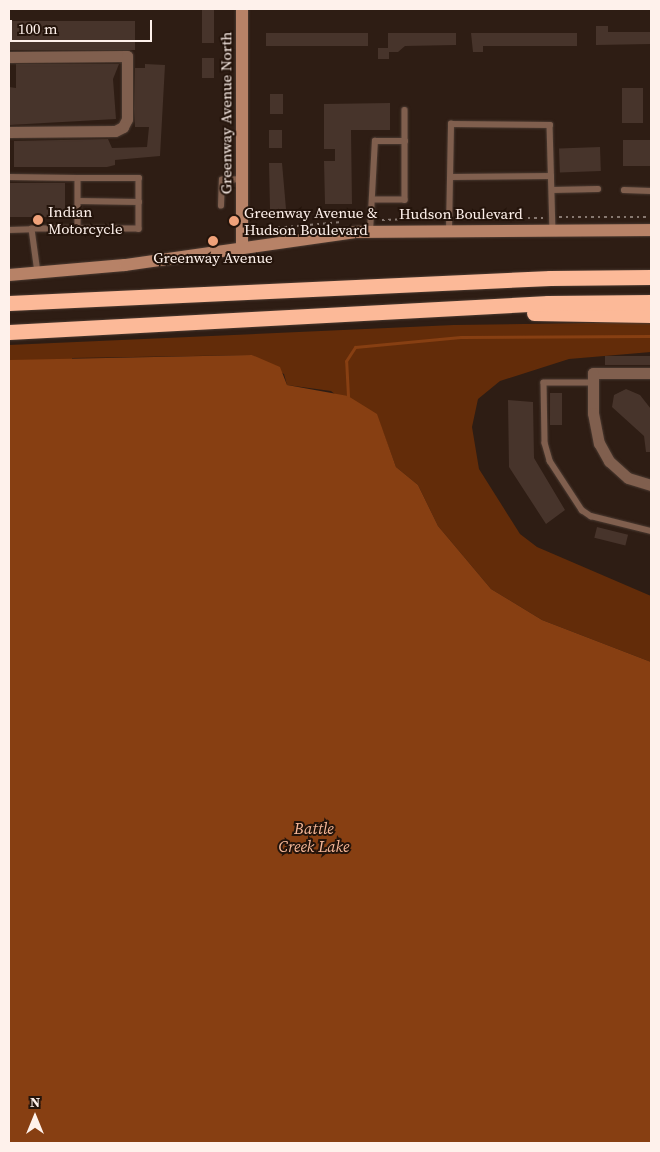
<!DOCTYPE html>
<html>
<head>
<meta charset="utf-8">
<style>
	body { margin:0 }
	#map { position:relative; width:660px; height:1152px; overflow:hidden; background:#2e1d14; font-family:"Source Serif 4",serif }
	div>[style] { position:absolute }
	.green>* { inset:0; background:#632c09 }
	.water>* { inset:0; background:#873f12 }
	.stream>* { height:3px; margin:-1.5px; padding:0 1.5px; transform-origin:1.5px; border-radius:1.5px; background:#873f12 }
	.building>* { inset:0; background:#47342b; transform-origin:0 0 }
	.path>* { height:2px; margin-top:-1px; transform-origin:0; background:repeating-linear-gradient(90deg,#877870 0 2.5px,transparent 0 6.5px) }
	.roads { filter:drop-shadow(0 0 1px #4b3b32) drop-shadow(0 0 1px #4b3b32) }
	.lane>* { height:5.5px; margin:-2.75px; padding:0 2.75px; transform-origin:2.75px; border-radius:2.75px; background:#805f4e }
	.street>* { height:11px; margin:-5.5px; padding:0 5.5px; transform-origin:5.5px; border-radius:5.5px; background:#805f4e }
	.secondary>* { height:12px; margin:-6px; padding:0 6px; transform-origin:6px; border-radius:6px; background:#b78267 }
	.highway>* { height:15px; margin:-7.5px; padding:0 7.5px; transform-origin:7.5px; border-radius:7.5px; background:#fcb998 }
	.dots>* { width:14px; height:14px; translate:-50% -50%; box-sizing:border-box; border:2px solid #24140b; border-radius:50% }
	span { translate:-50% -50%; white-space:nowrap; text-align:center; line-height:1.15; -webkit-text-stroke:4px #24140b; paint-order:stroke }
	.street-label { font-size:15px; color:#fef1eb }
	.poi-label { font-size:15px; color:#fef1eb }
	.left { translate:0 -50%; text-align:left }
	.water-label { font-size:16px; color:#f8b999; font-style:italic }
	.frame { position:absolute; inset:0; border:10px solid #fef1eb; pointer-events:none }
	.north { position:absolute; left:10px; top:1092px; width:50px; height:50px; -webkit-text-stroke:4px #24140b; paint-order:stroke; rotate:0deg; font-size:14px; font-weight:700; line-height:20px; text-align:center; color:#fef1eb }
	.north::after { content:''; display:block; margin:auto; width:18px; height:22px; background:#fef1eb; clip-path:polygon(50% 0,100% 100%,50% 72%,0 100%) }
	.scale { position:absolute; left:10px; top:20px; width:142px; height:22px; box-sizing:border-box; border:2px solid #fef1eb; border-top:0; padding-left:6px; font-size:15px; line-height:18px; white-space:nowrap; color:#fef1eb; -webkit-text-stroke:4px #24140b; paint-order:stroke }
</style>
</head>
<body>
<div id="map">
	<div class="green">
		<div style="clip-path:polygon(651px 322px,651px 352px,569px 359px,500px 381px,478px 399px,472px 427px,479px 469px,520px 534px,537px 547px,651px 596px,651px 662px,542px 620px,491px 589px,438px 526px,418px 485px,396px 467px,383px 432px,331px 391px,287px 385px,284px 374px,252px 355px,72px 358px,73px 1143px,9px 1143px,9px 345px,454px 325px)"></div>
	</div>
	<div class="water">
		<div style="clip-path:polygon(252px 355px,280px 367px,287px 385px,348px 396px,377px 414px,396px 467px,418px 485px,438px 526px,491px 589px,542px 620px,651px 662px,651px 1143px,9px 1143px,9px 360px)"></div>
	</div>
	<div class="stream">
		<div style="left:348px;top:396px;width:35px;rotate:-93deg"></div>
		<div style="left:346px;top:361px;width:17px;rotate:-57deg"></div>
		<div style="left:355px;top:347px;width:106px;rotate:-5.4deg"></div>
		<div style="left:461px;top:337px;width:190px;rotate:-0.3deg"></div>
	</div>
	<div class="building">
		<div style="left:202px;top:9px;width:12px;height:34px"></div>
		<div style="left:9px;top:21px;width:126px;height:29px"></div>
		<div style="clip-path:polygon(596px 26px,608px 26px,608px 32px,651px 32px,651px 44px,596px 45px)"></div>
		<div style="left:368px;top:33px;width:13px;height:102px;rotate:90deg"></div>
		<div style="clip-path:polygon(388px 33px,456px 33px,456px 45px,405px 46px,398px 52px,389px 52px,389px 59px,378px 59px,378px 48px,388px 48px)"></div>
		<div style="clip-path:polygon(471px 33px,577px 33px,577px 46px,483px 46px,483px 52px,473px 52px)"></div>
		<div style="left:202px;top:58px;width:12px;height:20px"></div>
		<div style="clip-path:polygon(16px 64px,119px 64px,113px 79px,116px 119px,9px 125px,9px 87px,16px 88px)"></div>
		<div style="clip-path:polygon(145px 64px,165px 65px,160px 156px,115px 160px,115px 165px,107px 167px,14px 167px,14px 141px,108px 139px,112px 148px,147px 147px,149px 127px,135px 127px,134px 109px,135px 68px,145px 68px)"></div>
		<div style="left:622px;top:88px;width:21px;height:35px"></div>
		<div style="left:283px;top:94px;width:20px;height:13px;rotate:90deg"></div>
		<div style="clip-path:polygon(390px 103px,390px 130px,351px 130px,352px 204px,325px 204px,324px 161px,335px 161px,335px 149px,324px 149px,324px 104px)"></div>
		<div style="left:269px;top:130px;width:13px;height:18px"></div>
		<div style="left:623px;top:140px;width:28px;height:26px"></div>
		<div style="left:600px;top:147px;width:24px;height:41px;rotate:88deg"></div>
		<div style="clip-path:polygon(269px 163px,282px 163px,286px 209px,270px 209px)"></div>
		<div style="left:10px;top:183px;width:55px;height:34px"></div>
		<div style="left:605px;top:356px;width:46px;height:9px"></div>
		<div style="clip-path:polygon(626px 389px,640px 395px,651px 409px,651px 452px,646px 452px,644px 436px,612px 407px,614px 395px)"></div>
		<div style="left:550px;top:393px;width:12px;height:32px"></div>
		<div style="clip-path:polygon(508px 400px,533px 402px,534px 458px,565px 510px,546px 524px,509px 467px)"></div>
		<div style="left:597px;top:527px;width:32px;height:11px;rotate:14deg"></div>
	</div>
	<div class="path">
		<div style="left:559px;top:217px;width:92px"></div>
		<div style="left:456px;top:218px;width:91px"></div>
		<div style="left:382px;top:220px;width:60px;rotate:-1.9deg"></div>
		<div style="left:252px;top:230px;width:90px;rotate:-5.1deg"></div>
	</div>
	<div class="roads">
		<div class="lane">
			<div style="left:405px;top:110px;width:31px;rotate:90deg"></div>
			<div style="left:9px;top:177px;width:69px;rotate:0.8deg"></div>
			<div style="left:78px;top:178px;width:51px;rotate:90deg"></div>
			<div style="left:78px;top:229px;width:46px;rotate:180deg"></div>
			<div style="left:451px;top:177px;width:100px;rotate:-0.6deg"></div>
			<div style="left:78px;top:178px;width:61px"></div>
			<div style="left:139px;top:178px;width:51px;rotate:90deg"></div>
			<div style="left:139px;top:229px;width:61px;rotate:180deg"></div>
			<div style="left:552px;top:190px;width:46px;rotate:-1.2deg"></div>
			<div style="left:624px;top:190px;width:27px;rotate:2deg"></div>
			<div style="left:78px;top:201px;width:61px;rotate:0.9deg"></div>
			<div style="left:221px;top:206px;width:26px;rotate:-88deg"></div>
			<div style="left:222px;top:180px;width:20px;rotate:-3deg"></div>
			<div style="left:9px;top:230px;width:23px;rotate:-2deg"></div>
			<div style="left:32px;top:229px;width:44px;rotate:82.2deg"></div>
			<div style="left:449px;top:230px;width:106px;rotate:-88.9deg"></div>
			<div style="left:451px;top:124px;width:99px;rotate:0.6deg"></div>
			<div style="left:550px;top:125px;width:105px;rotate:88.4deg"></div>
			<div style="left:370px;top:232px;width:91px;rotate:-86.9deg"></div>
			<div style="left:375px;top:141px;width:30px"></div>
			<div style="left:405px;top:141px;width:59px;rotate:90deg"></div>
			<div style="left:405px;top:200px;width:30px;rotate:180deg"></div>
			<div style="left:593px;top:383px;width:49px;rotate:180deg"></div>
			<div style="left:544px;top:383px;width:60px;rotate:89deg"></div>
			<div style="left:545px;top:443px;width:19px;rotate:74deg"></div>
			<div style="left:550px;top:461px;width:59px;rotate:56.9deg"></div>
			<div style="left:582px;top:510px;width:11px;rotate:34deg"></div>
			<div style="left:591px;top:516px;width:62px;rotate:14deg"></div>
		</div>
		<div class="street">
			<div style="left:9px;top:57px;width:118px;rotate:-0.5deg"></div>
			<div style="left:127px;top:56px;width:63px;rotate:90deg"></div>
			<div style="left:127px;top:119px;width:9px;rotate:117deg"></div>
			<div style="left:123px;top:127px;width:9px;rotate:153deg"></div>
			<div style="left:115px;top:131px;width:106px;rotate:179.5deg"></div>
			<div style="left:651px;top:373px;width:58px;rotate:180deg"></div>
			<div style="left:593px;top:373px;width:40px;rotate:90deg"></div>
			<div style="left:593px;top:413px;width:31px;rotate:79deg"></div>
			<div style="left:599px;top:443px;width:21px;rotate:61deg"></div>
			<div style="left:609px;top:461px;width:25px;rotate:42deg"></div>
			<div style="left:628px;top:478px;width:24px;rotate:17deg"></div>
		</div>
		<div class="secondary">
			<div style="left:242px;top:247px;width:238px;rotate:-90deg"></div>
			<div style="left:9px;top:275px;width:116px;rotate:-4.9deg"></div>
			<div style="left:125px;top:265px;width:234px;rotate:-8.1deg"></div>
			<div style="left:357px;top:232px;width:294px;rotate:-0.4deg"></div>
		</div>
		<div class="highway">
			<div style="left:9px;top:303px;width:542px;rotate:-2.65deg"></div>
			<div style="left:550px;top:278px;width:101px;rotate:-0.6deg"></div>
			<div style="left:534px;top:313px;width:117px;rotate:1deg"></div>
			<div style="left:9px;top:332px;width:540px;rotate:-3.08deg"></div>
			<div style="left:548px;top:303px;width:103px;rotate:-0.6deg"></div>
		</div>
	</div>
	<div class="dots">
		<div style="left:38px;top:220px;background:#f0a27a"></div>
		<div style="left:234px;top:221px;background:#f0a27a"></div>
		<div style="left:213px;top:241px;background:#f0a27a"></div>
	</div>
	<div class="street-label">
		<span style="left:226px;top:113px;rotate:-90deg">Greenway Avenue North</span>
		<span style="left:461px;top:214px">Hudson Boulevard</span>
	</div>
	<div class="poi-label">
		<span class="left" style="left:48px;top:220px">Indian<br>Motorcycle</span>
		<span class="left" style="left:244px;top:221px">Greenway Avenue &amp;<br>Hudson Boulevard</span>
		<span style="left:213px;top:258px">Greenway Avenue</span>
	</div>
	<div class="water-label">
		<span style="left:314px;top:837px">Battle<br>Creek Lake</span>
	</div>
	<div class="frame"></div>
	<div class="north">N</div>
	<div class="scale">100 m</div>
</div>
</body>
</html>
